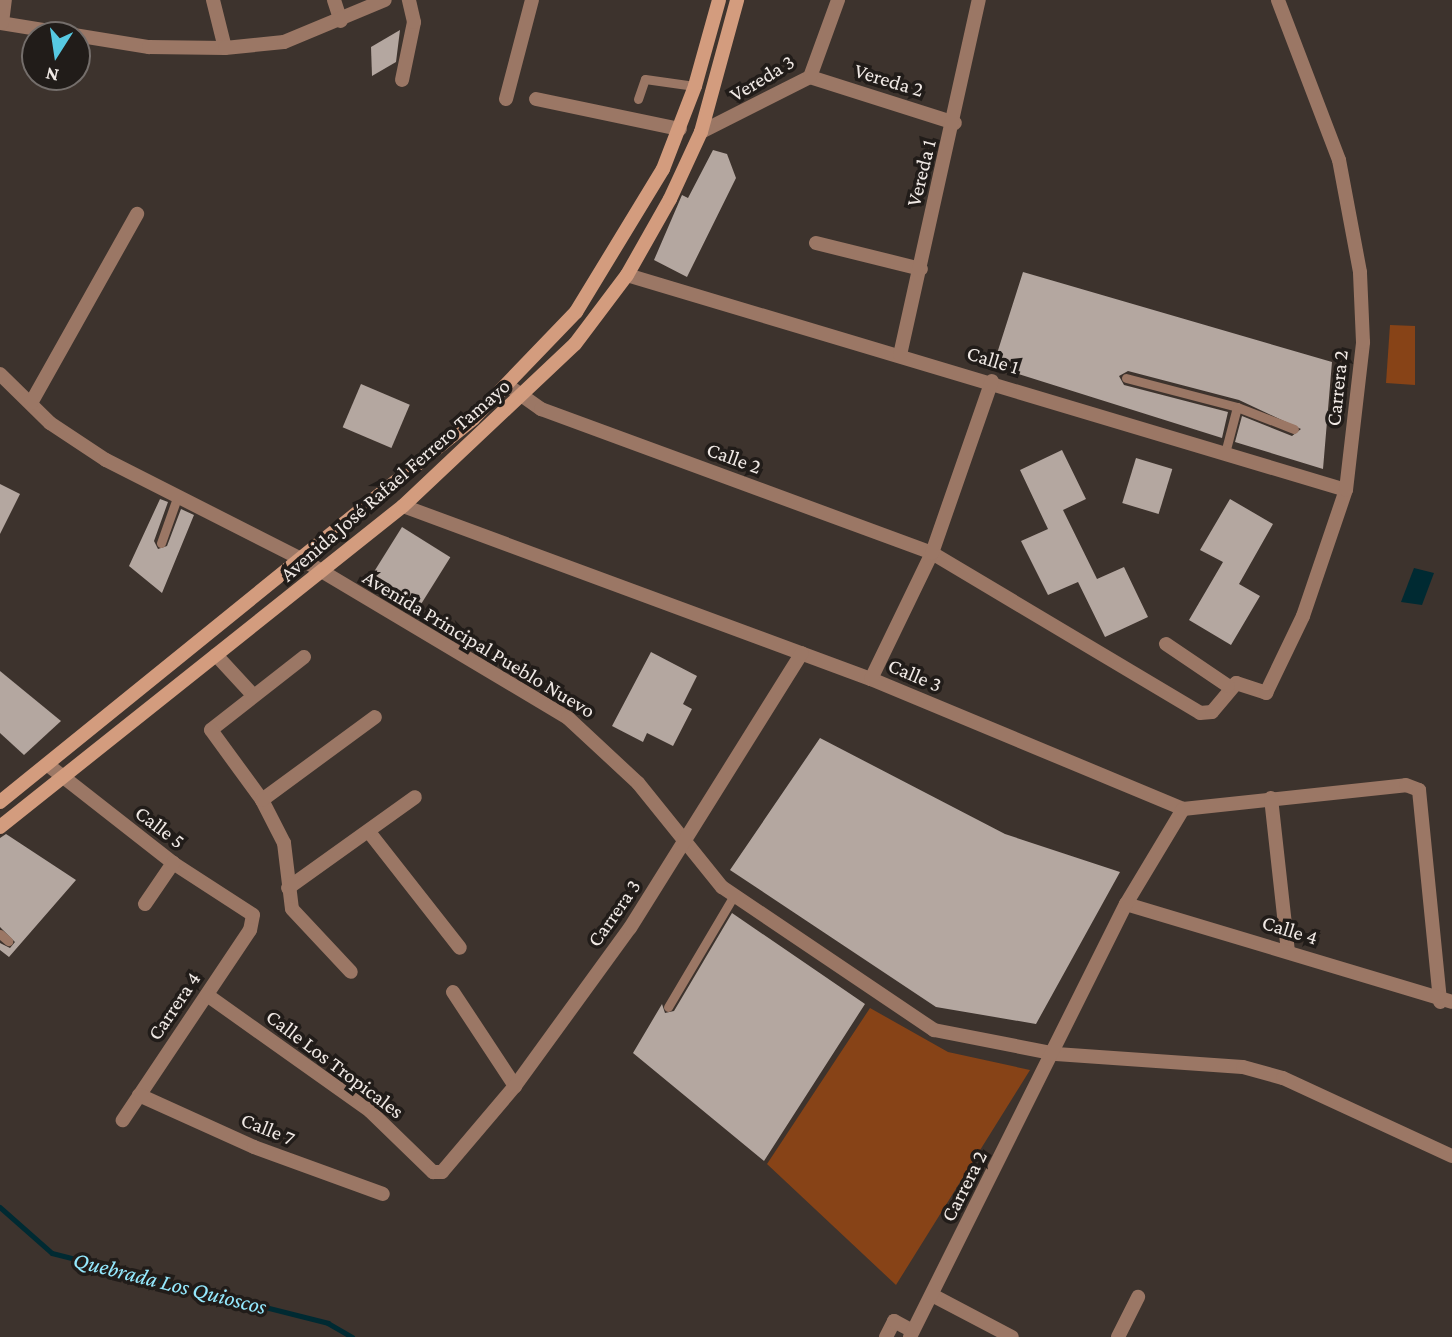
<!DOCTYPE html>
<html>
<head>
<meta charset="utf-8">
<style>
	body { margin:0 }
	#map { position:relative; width:1452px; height:1337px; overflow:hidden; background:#3d332d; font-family:"Crimson Pro",serif }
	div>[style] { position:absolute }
	.green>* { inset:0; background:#874317 }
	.water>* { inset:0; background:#002a32 }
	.stream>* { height:4.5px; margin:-2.25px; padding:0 2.25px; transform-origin:2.25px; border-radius:2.25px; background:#002a32 }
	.building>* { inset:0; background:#b4a7a0; transform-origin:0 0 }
	.lane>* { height:9px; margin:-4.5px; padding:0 4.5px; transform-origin:4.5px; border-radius:4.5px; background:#9b7765 }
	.street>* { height:14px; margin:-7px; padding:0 7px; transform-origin:7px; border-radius:7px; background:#9b7765 }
	.secondary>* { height:14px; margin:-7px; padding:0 7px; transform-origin:7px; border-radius:7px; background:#d39c7e }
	span { translate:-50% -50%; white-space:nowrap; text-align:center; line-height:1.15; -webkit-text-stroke:7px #211c19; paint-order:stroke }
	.street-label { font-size:21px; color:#f0e9e5 }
	.water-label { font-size:23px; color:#94e9fe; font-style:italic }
	.north { position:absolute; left:21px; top:21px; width:70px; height:70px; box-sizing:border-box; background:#211c19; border:2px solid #746e6b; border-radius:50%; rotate:192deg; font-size:19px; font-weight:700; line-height:28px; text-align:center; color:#f0e9e5 }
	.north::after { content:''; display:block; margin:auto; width:24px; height:32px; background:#57c9e2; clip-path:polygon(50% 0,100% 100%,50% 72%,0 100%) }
</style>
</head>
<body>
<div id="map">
	<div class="green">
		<div style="clip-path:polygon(1390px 325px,1415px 326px,1415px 385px,1386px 383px)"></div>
		<div style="clip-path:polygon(870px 1008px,948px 1052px,1030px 1070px,896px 1285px,767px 1164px)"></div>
	</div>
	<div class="water">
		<div style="clip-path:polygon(1414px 568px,1434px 573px,1422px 605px,1401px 602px)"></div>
	</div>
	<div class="stream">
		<div style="left:0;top:1207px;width:69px;rotate:41.5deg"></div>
		<div style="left:52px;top:1253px;width:285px;rotate:14.2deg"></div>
		<div style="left:328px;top:1323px;width:28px;rotate:30deg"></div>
	</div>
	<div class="building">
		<div style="clip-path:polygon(400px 30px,396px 62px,372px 76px,371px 47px)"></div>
		<div style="clip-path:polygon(713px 150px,727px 154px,736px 178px,687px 277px,654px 260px,682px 195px,688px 198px)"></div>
		<div style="clip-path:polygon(1023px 272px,1332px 362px,1323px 469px,1235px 442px,1242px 416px,1292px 436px,1301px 429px,1239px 400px,1128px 371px,1119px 376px,1124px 385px,1228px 412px,1222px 438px,993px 366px)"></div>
		<div style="left:361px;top:384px;width:53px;height:47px;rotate:23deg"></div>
		<div style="clip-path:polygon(1062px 450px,1086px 499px,1063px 510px,1097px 579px,1124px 567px,1148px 617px,1105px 637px,1078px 582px,1048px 595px,1021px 541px,1048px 529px,1020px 470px)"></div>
		<div style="left:1136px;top:458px;width:38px;height:47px;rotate:17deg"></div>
		<div style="clip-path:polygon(0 484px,20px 494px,0 534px)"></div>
		<div style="clip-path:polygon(160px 499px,168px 502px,154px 541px,158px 549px,167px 546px,181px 509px,194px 515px,162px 593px,129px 566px)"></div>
		<div style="clip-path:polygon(1230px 499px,1273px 524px,1239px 584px,1260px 596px,1231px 645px,1189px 620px,1223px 562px,1200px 550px)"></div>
		<div style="left:402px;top:527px;width:57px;height:59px;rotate:32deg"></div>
		<div style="clip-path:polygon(651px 652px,697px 676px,683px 704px,692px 709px,673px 746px,647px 733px,643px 742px,612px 726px)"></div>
		<div style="clip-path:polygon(0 671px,61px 721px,24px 755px,0 733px)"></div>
		<div style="clip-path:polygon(820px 738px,1005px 834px,1120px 872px,1036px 1024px,936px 1007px,730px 870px)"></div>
		<div style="clip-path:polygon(6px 834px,76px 880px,9px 957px,0 950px,0 943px,10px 948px,15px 942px,0 927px,0 838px)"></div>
		<div style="clip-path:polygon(732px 913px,865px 1004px,764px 1161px,633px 1053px,662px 1004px,665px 1013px,674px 1011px)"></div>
	</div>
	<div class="lane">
		<div style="left:638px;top:99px;width:21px;rotate:-71deg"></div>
		<div style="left:645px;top:79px;width:50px;rotate:8deg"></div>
		<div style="left:1126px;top:378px;width:115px;rotate:14.6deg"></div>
		<div style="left:1237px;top:407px;width:48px;rotate:104.6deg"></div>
		<div style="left:1237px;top:407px;width:61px;rotate:21.1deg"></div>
		<div style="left:161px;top:543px;width:51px;rotate:-70.5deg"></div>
		<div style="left:0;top:934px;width:11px;rotate:41deg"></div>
		<div style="left:668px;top:1007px;width:128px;rotate:-59.4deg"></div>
	</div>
	<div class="street">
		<div style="left:213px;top:0;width:49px;rotate:76deg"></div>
		<div style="left:334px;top:0;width:22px;rotate:72deg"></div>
		<div style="left:0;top:23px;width:151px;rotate:9.2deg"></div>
		<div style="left:149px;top:47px;width:76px;rotate:0.8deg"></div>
		<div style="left:225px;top:48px;width:59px;rotate:-5.8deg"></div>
		<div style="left:284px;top:42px;width:109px;rotate:-22.6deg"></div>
		<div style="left:2px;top:23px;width:23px;rotate:-83deg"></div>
		<div style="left:810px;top:77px;width:152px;rotate:17.6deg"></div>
		<div style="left:402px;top:80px;width:59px;rotate:-78.3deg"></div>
		<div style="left:414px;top:22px;width:23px;rotate:-103deg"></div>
		<div style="left:506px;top:99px;width:102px;rotate:-75.3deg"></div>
		<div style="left:536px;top:99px;width:147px;rotate:11.8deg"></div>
		<div style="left:701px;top:132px;width:122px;rotate:-26.8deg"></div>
		<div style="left:810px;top:77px;width:82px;rotate:-70deg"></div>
		<div style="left:816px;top:243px;width:108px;rotate:13.9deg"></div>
		<div style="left:627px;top:275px;width:750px;rotate:16.65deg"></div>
		<div style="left:900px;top:355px;width:364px;rotate:-77.5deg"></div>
		<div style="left:0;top:374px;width:70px;rotate:44.4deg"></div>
		<div style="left:50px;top:423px;width:67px;rotate:33.5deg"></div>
		<div style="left:106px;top:460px;width:221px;rotate:26.9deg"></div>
		<div style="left:303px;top:560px;width:309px;rotate:30.8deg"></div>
		<div style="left:568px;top:718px;width:96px;rotate:42.9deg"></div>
		<div style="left:638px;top:783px;width:134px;rotate:51.1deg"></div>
		<div style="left:722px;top:887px;width:256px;rotate:34deg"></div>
		<div style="left:934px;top:1030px;width:124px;rotate:11.1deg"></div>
		<div style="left:1056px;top:1054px;width:187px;rotate:4deg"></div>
		<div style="left:1243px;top:1067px;width:41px;rotate:15.4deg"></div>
		<div style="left:1283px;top:1078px;width:186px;rotate:24.8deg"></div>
		<div style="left:507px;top:385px;width:42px;rotate:35.2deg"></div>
		<div style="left:541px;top:409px;width:417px;rotate:20.2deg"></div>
		<div style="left:932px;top:553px;width:312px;rotate:30.8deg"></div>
		<div style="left:1200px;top:713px;width:12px;rotate:-5deg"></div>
		<div style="left:1212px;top:712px;width:38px;rotate:-50deg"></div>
		<div style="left:1236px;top:683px;width:32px;rotate:18deg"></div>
		<div style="left:1266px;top:693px;width:85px;rotate:-64.3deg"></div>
		<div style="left:1303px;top:616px;width:133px;rotate:-71.2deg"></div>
		<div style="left:1346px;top:490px;width:149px;rotate:-83.4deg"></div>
		<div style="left:1363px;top:342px;width:70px;rotate:-92.5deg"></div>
		<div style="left:1360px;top:272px;width:114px;rotate:-100.6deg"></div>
		<div style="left:1339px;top:160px;width:171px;rotate:-110.9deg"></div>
		<div style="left:31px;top:403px;width:217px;rotate:-60.7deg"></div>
		<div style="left:403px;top:506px;width:499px;rotate:20.3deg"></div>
		<div style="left:871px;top:679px;width:338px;rotate:22.6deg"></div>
		<div style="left:1183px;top:809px;width:224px;rotate:-6.1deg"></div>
		<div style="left:1406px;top:785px;width:14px;rotate:21deg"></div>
		<div style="left:1419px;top:790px;width:213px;rotate:84.3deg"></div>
		<div style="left:1166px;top:644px;width:75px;rotate:34.1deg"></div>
		<div style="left:216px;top:655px;width:54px;rotate:47.2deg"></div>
		<div style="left:304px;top:657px;width:118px;rotate:141.9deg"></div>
		<div style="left:211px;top:730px;width:87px;rotate:53.9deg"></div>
		<div style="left:262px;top:800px;width:48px;rotate:62.9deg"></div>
		<div style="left:284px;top:843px;width:66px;rotate:83.1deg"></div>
		<div style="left:292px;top:909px;width:86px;rotate:46.9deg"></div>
		<div style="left:871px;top:679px;width:140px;rotate:-64.2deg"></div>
		<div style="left:932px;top:553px;width:182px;rotate:-70.8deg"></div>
		<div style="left:48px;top:765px;width:159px;rotate:38.1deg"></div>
		<div style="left:173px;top:863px;width:95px;rotate:33deg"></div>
		<div style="left:253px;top:915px;width:15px;rotate:101deg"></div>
		<div style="left:250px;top:930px;width:229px;rotate:123.8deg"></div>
		<div style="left:1271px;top:798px;width:154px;rotate:83.7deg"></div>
		<div style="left:262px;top:800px;width:140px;rotate:-36.3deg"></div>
		<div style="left:369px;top:832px;width:147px;rotate:51.9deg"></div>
		<div style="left:288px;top:888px;width:156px;rotate:-35.6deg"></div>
		<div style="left:145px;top:904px;width:50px;rotate:-55.7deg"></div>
		<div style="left:1126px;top:904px;width:340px;rotate:16.7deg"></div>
		<div style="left:453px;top:992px;width:113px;rotate:56.6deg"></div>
		<div style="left:207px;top:995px;width:200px;rotate:35.4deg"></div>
		<div style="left:370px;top:1111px;width:88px;rotate:44.1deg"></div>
		<div style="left:433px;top:1172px;width:9px"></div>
		<div style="left:442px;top:1172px;width:113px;rotate:-49.7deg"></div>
		<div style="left:515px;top:1086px;width:195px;rotate:-54deg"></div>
		<div style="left:630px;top:928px;width:324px;rotate:-58deg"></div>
		<div style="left:139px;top:1095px;width:126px;rotate:24.3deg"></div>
		<div style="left:254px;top:1147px;width:137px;rotate:20deg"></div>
		<div style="left:932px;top:1295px;width:90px;rotate:27.7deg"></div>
		<div style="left:886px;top:1337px;width:18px;rotate:-63deg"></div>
		<div style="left:894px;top:1321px;width:21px;rotate:28deg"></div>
		<div style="left:910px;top:1337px;width:484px;rotate:-63.5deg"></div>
		<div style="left:1126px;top:904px;width:111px;rotate:-59deg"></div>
		<div style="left:1118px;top:1337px;width:45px;rotate:-63.4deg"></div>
	</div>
	<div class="secondary">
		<div style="left:0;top:802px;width:609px;rotate:-39deg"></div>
		<div style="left:473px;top:419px;width:149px;rotate:-46.1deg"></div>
		<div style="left:576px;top:312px;width:167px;rotate:-58.7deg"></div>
		<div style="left:663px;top:169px;width:89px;rotate:-68.9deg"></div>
		<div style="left:695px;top:86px;width:89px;rotate:-74.4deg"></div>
		<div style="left:0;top:827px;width:515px;rotate:-38.54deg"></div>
		<div style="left:403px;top:506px;width:236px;rotate:-43.3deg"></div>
		<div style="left:575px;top:344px;width:86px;rotate:-53deg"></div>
		<div style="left:627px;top:275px;width:87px;rotate:-60.5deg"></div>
		<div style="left:670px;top:199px;width:74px;rotate:-65.2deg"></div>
		<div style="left:701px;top:132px;width:137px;rotate:-74.7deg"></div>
	</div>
	<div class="street-label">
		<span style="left:762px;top:78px;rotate:-31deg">Vereda 3</span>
		<span style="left:889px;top:80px;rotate:17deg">Vereda 2</span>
		<span style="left:921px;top:173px;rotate:-76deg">Vereda 1</span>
		<span style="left:993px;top:360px;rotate:17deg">Calle 1</span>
		<span style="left:1337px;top:388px;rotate:-84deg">Carrera 2</span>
		<span style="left:734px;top:458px;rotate:20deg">Calle 2</span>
		<span style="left:395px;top:480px;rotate:-41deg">Avenida José Rafael Ferrero Tamayo</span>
		<span style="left:479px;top:644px;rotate:31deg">Avenida Principal Pueblo Nuevo</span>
		<span style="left:915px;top:675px;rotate:23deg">Calle 3</span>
		<span style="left:160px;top:827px;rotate:37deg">Calle 5</span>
		<span style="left:614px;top:913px;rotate:-55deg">Carrera 3</span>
		<span style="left:1290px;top:930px;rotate:17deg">Calle 4</span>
		<span style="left:174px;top:1006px;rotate:-56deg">Carrera 4</span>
		<span style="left:335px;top:1064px;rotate:37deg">Calle Los Tropicales</span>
		<span style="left:268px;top:1129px;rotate:22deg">Calle 7</span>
		<span style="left:964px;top:1186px;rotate:-63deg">Carrera 2</span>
	</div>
	<div class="water-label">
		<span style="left:170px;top:1283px;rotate:14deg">Quebrada Los Quioscos</span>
	</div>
	<div class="north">N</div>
</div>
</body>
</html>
